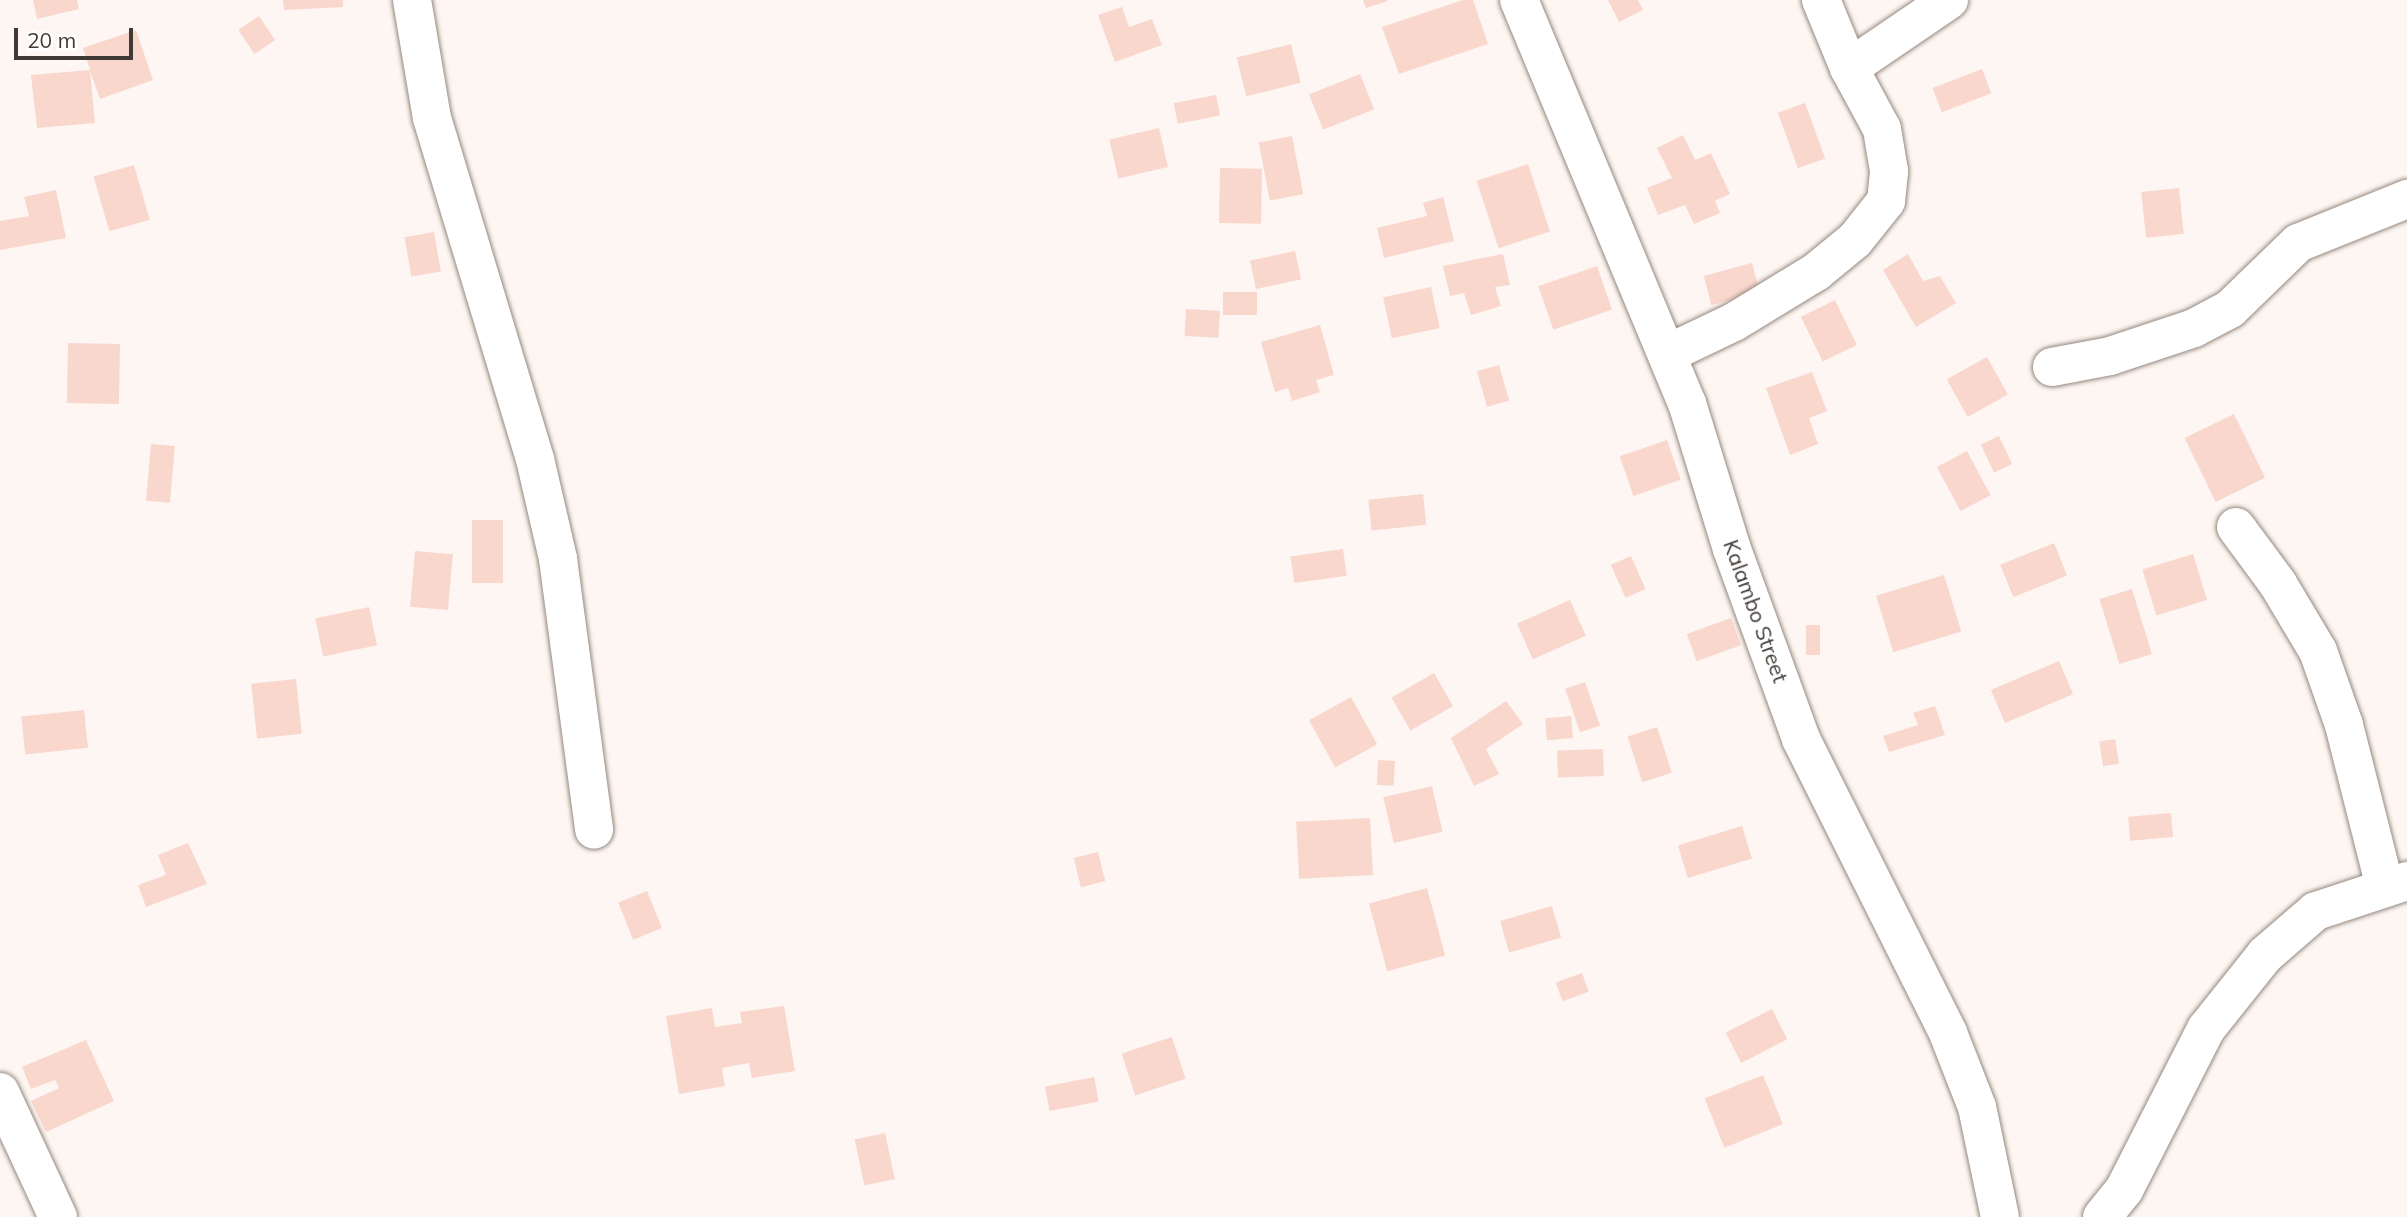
<!DOCTYPE html>
<html>
<head>
<meta charset="utf-8">
<style>
	body { margin:0 }
	#map { position:relative; width:2407px; height:1217px; overflow:hidden; background:#fdf6f2; font-family:Mulish,sans-serif }
	div>[style] { position:absolute }
	.building>* { inset:0; background:#f9d7cd; transform-origin:0 0 }
	.roads { filter:drop-shadow(0 0 2px #96887e) drop-shadow(0 0 2px #96887e) }
	.minor>* { height:38px; margin:-19px; padding:0 19px; transform-origin:19px; border-radius:19px; background:#fff }
	span { translate:-50% -50%; white-space:nowrap; text-align:center; line-height:1.15; -webkit-text-stroke:7px #fff; paint-order:stroke }
	.street-label { font-size:21px; color:#403a36 }
	.scale { position:absolute; left:14px; top:28px; width:119px; height:32px; box-sizing:border-box; border:4px solid #403a36; border-top:0; padding-left:9px; font-size:21px; line-height:24px; white-space:nowrap; color:#403a36; -webkit-text-stroke:5px #fff; paint-order:stroke }
</style>
</head>
<body>
<div id="map">
	<div class="building">
		<div style="clip-path:polygon(33px 0,77px 0,79px 9px,37px 19px)"></div>
		<div style="clip-path:polygon(283px 0,343px 0,343px 7px,284px 10px)"></div>
		<div style="clip-path:polygon(1363px 0,1387px 0,1388px 1px,1366px 8px)"></div>
		<div style="clip-path:polygon(1463px 0,1473px 0,1488px 44px,1399px 74px,1382px 27px)"></div>
		<div style="clip-path:polygon(1608px 0,1638px 0,1643px 10px,1619px 22px)"></div>
		<div style="clip-path:polygon(1122px 7px,1129px 27px,1152px 19px,1162px 45px,1115px 62px,1098px 15px)"></div>
		<div style="left:259px;top:16px;width:29px;height:25px;rotate:56deg"></div>
		<div style="clip-path:polygon(136px 30px,153px 80px,100px 99px,90px 71px,95px 123px,37px 128px,31px 75px,90px 70px,83px 48px)"></div>
		<div style="left:1291px;top:44px;width:40px;height:56px;rotate:76deg"></div>
		<div style="left:1982px;top:69px;width:26px;height:53px;rotate:69deg"></div>
		<div style="left:1360px;top:74px;width:38px;height:55px;rotate:68deg"></div>
		<div style="left:1216px;top:95px;width:21px;height:43px;rotate:79deg"></div>
		<div style="left:1805px;top:103px;width:59px;height:29px;rotate:70deg"></div>
		<div style="left:1159px;top:128px;width:40px;height:51px;rotate:77deg"></div>
		<div style="clip-path:polygon(1683px 135px,1695px 160px,1711px 153px,1730px 194px,1715px 201px,1720px 213px,1694px 224px,1685px 205px,1658px 215px,1647px 188px,1672px 178px,1657px 148px)"></div>
		<div style="left:1292px;top:136px;width:59px;height:34px;rotate:79deg"></div>
		<div style="left:1528px;top:164px;width:71px;height:54px;rotate:72deg"></div>
		<div style="left:134px;top:165px;width:57px;height:42px;rotate:74deg"></div>
		<div style="left:1220px;top:168px;width:42px;height:55px;rotate:1deg"></div>
		<div style="left:2179px;top:188px;width:46px;height:38px;rotate:84deg"></div>
		<div style="clip-path:polygon(56px 190px,66px 238px,0 250px,0 221px,29px 216px,24px 197px)"></div>
		<div style="clip-path:polygon(1443px 197px,1454px 241px,1384px 258px,1377px 228px,1427px 216px,1423px 203px)"></div>
		<div style="left:434px;top:232px;width:40px;height:30px;rotate:80deg"></div>
		<div style="left:1295px;top:251px;width:29px;height:46px;rotate:78deg"></div>
		<div style="clip-path:polygon(1503px 254px,1510px 285px,1495px 287px,1501px 306px,1471px 315px,1464px 293px,1450px 296px,1443px 266px)"></div>
		<div style="clip-path:polygon(1908px 254px,1923px 281px,1940px 276px,1956px 303px,1916px 327px,1883px 270px)"></div>
		<div style="left:1752px;top:263px;width:30px;height:50px;rotate:75deg"></div>
		<div style="left:1597px;top:266px;width:46px;height:62px;rotate:71deg"></div>
		<div style="left:1431px;top:287px;width:42px;height:49px;rotate:78deg"></div>
		<div style="left:1223px;top:292px;width:34px;height:23px"></div>
		<div style="left:1835px;top:300px;width:50px;height:38px;rotate:64deg"></div>
		<div style="left:1186px;top:309px;width:34px;height:27px;rotate:3deg"></div>
		<div style="clip-path:polygon(1320px 325px,1334px 375px,1316px 380px,1320px 392px,1292px 401px,1288px 388px,1275px 392px,1261px 342px)"></div>
		<div style="left:68px;top:343px;width:52px;height:60px;rotate:1deg"></div>
		<div style="left:1987px;top:357px;width:43px;height:46px;rotate:61deg"></div>
		<div style="left:1499px;top:365px;width:37px;height:23px;rotate:74deg"></div>
		<div style="clip-path:polygon(1812px 372px,1827px 411px,1809px 418px,1818px 444px,1790px 455px,1766px 388px)"></div>
		<div style="left:2234px;top:414px;width:71px;height:55px;rotate:64deg"></div>
		<div style="left:1999px;top:436px;width:31px;height:20px;rotate:65deg"></div>
		<div style="left:1667px;top:440px;width:42px;height:50px;rotate:71deg"></div>
		<div style="left:151px;top:444px;width:24px;height:57px;rotate:5deg"></div>
		<div style="left:1967px;top:451px;width:50px;height:34px;rotate:62deg"></div>
		<div style="left:1423px;top:494px;width:31px;height:55px;rotate:84deg"></div>
		<div style="left:472px;top:520px;width:31px;height:63px"></div>
		<div style="left:2054px;top:543px;width:35px;height:58px;rotate:68deg"></div>
		<div style="left:1343px;top:549px;width:27px;height:53px;rotate:82deg"></div>
		<div style="left:415px;top:551px;width:38px;height:56px;rotate:5deg"></div>
		<div style="left:2193px;top:554px;width:48px;height:53px;rotate:73deg"></div>
		<div style="left:1631px;top:556px;width:36px;height:22px;rotate:66deg"></div>
		<div style="left:1944px;top:575px;width:59px;height:71px;rotate:73deg"></div>
		<div style="left:2132px;top:589px;width:68px;height:34px;rotate:73deg"></div>
		<div style="left:1570px;top:600px;width:39px;height:58px;rotate:66deg"></div>
		<div style="left:369px;top:607px;width:39px;height:55px;rotate:78deg"></div>
		<div style="left:1731px;top:618px;width:29px;height:47px;rotate:70deg"></div>
		<div style="left:1806px;top:625px;width:14px;height:30px"></div>
		<div style="left:2059px;top:661px;width:36px;height:74px;rotate:67deg"></div>
		<div style="left:1434px;top:673px;width:38px;height:49px;rotate:60deg"></div>
		<div style="left:296px;top:679px;width:55px;height:45px;rotate:84deg"></div>
		<div style="left:1585px;top:682px;width:46px;height:21px;rotate:71deg"></div>
		<div style="left:1351px;top:697px;width:54px;height:48px;rotate:61deg"></div>
		<div style="clip-path:polygon(1506px 701px,1523px 724px,1486px 749px,1499px 774px,1474px 786px,1451px 738px)"></div>
		<div style="clip-path:polygon(1935px 706px,1945px 735px,1889px 752px,1883px 736px,1918px 725px,1913px 713px)"></div>
		<div style="left:84px;top:710px;width:38px;height:63px;rotate:84deg"></div>
		<div style="left:1571px;top:716px;width:22px;height:26px;rotate:85deg"></div>
		<div style="left:1657px;top:727px;width:48px;height:31px;rotate:72deg"></div>
		<div style="left:2115px;top:739px;width:25px;height:16px;rotate:81deg"></div>
		<div style="left:1603px;top:749px;width:27px;height:46px;rotate:88deg"></div>
		<div style="left:1378px;top:760px;width:17px;height:25px;rotate:3deg"></div>
		<div style="left:1432px;top:786px;width:47px;height:50px;rotate:77deg"></div>
		<div style="left:2171px;top:813px;width:24px;height:43px;rotate:85deg"></div>
		<div style="left:1370px;top:818px;width:57px;height:74px;rotate:87deg"></div>
		<div style="left:1742px;top:826px;width:34px;height:67px;rotate:73deg"></div>
		<div style="clip-path:polygon(188px 843px,207px 884px,146px 907px,138px 885px,166px 875px,158px 855px)"></div>
		<div style="left:1098px;top:852px;width:30px;height:25px;rotate:76deg"></div>
		<div style="left:1427px;top:888px;width:70px;height:60px;rotate:75deg"></div>
		<div style="left:647px;top:891px;width:40px;height:31px;rotate:68deg"></div>
		<div style="left:1552px;top:906px;width:33px;height:54px;rotate:74deg"></div>
		<div style="left:1582px;top:973px;width:20px;height:28px;rotate:70deg"></div>
		<div style="clip-path:polygon(784px 1006px,795px 1071px,752px 1078px,749px 1063px,722px 1068px,725px 1086px,679px 1094px,666px 1016px,712px 1008px,715px 1027px,742px 1023px,740px 1012px)"></div>
		<div style="left:1772px;top:1009px;width:34px;height:52px;rotate:63deg"></div>
		<div style="left:1172px;top:1037px;width:44px;height:53px;rotate:72deg"></div>
		<div style="clip-path:polygon(86px 1040px,114px 1101px,46px 1132px,31px 1101px,59px 1088px,55px 1080px,31px 1089px,22px 1067px)"></div>
		<div style="left:1763px;top:1075px;width:53px;height:63px;rotate:68deg"></div>
		<div style="left:1094px;top:1077px;width:25px;height:50px;rotate:79deg"></div>
		<div style="left:885px;top:1133px;width:47px;height:31px;rotate:78deg"></div>
	</div>
	<div class="roads">
		<div class="minor">
			<div style="left:412px;top:0;width:120px;rotate:80.4deg"></div>
			<div style="left:432px;top:118px;width:356px;rotate:73.2deg"></div>
			<div style="left:535px;top:459px;width:103px;rotate:77deg"></div>
			<div style="left:558px;top:559px;width:273px;rotate:82.4deg"></div>
			<div style="left:1519px;top:0;width:437px;rotate:67.4deg"></div>
			<div style="left:1687px;top:403px;width:153px;rotate:72.9deg"></div>
			<div style="left:1732px;top:549px;width:202px;rotate:70deg"></div>
			<div style="left:1801px;top:739px;width:329px;rotate:63.4deg"></div>
			<div style="left:1948px;top:1033px;width:79px;rotate:68.6deg"></div>
			<div style="left:1977px;top:1107px;width:112px;rotate:78.2deg"></div>
			<div style="left:1849px;top:68px;width:121px;rotate:-34.2deg"></div>
			<div style="left:1667px;top:354px;width:74px;rotate:-25.5deg"></div>
			<div style="left:1734px;top:322px;width:96px;rotate:-31.4deg"></div>
			<div style="left:1816px;top:272px;width:50px;rotate:-39.4deg"></div>
			<div style="left:1855px;top:240px;width:50px;rotate:-51.5deg"></div>
			<div style="left:1886px;top:201px;width:30px;rotate:-84deg"></div>
			<div style="left:1889px;top:171px;width:43px;rotate:-99.5deg"></div>
			<div style="left:1882px;top:129px;width:69px;rotate:-118.4deg"></div>
			<div style="left:1849px;top:68px;width:74px;rotate:-112.4deg"></div>
			<div style="left:2052px;top:367px;width:59px;rotate:-10.7deg"></div>
			<div style="left:2110px;top:356px;width:89px;rotate:-18.4deg"></div>
			<div style="left:2194px;top:328px;width:41px;rotate:-27.8deg"></div>
			<div style="left:2230px;top:309px;width:95px;rotate:-44.1deg"></div>
			<div style="left:2298px;top:243px;width:118px;rotate:-22deg"></div>
			<div style="left:2236px;top:527px;width:71px;rotate:53.6deg"></div>
			<div style="left:2278px;top:584px;width:78px;rotate:59.2deg"></div>
			<div style="left:2318px;top:651px;width:78px;rotate:70.6deg"></div>
			<div style="left:2344px;top:725px;width:167px;rotate:75.8deg"></div>
			<div style="left:0;top:1092px;width:138px;rotate:65.1deg"></div>
			<div style="left:2102px;top:1217px;width:35px;rotate:-51deg"></div>
			<div style="left:2124px;top:1190px;width:181px;rotate:-63deg"></div>
			<div style="left:2206px;top:1029px;width:95px;rotate:-51.4deg"></div>
			<div style="left:2265px;top:955px;width:67px;rotate:-40.8deg"></div>
			<div style="left:2316px;top:911px;width:96px;rotate:-18.2deg"></div>
		</div>
	</div>
	<div class="street-label">
		<span style="left:1756px;top:611px;rotate:70deg">Kalambo Street</span>
	</div>
	<div class="scale">20 m</div>
</div>
</body>
</html>
